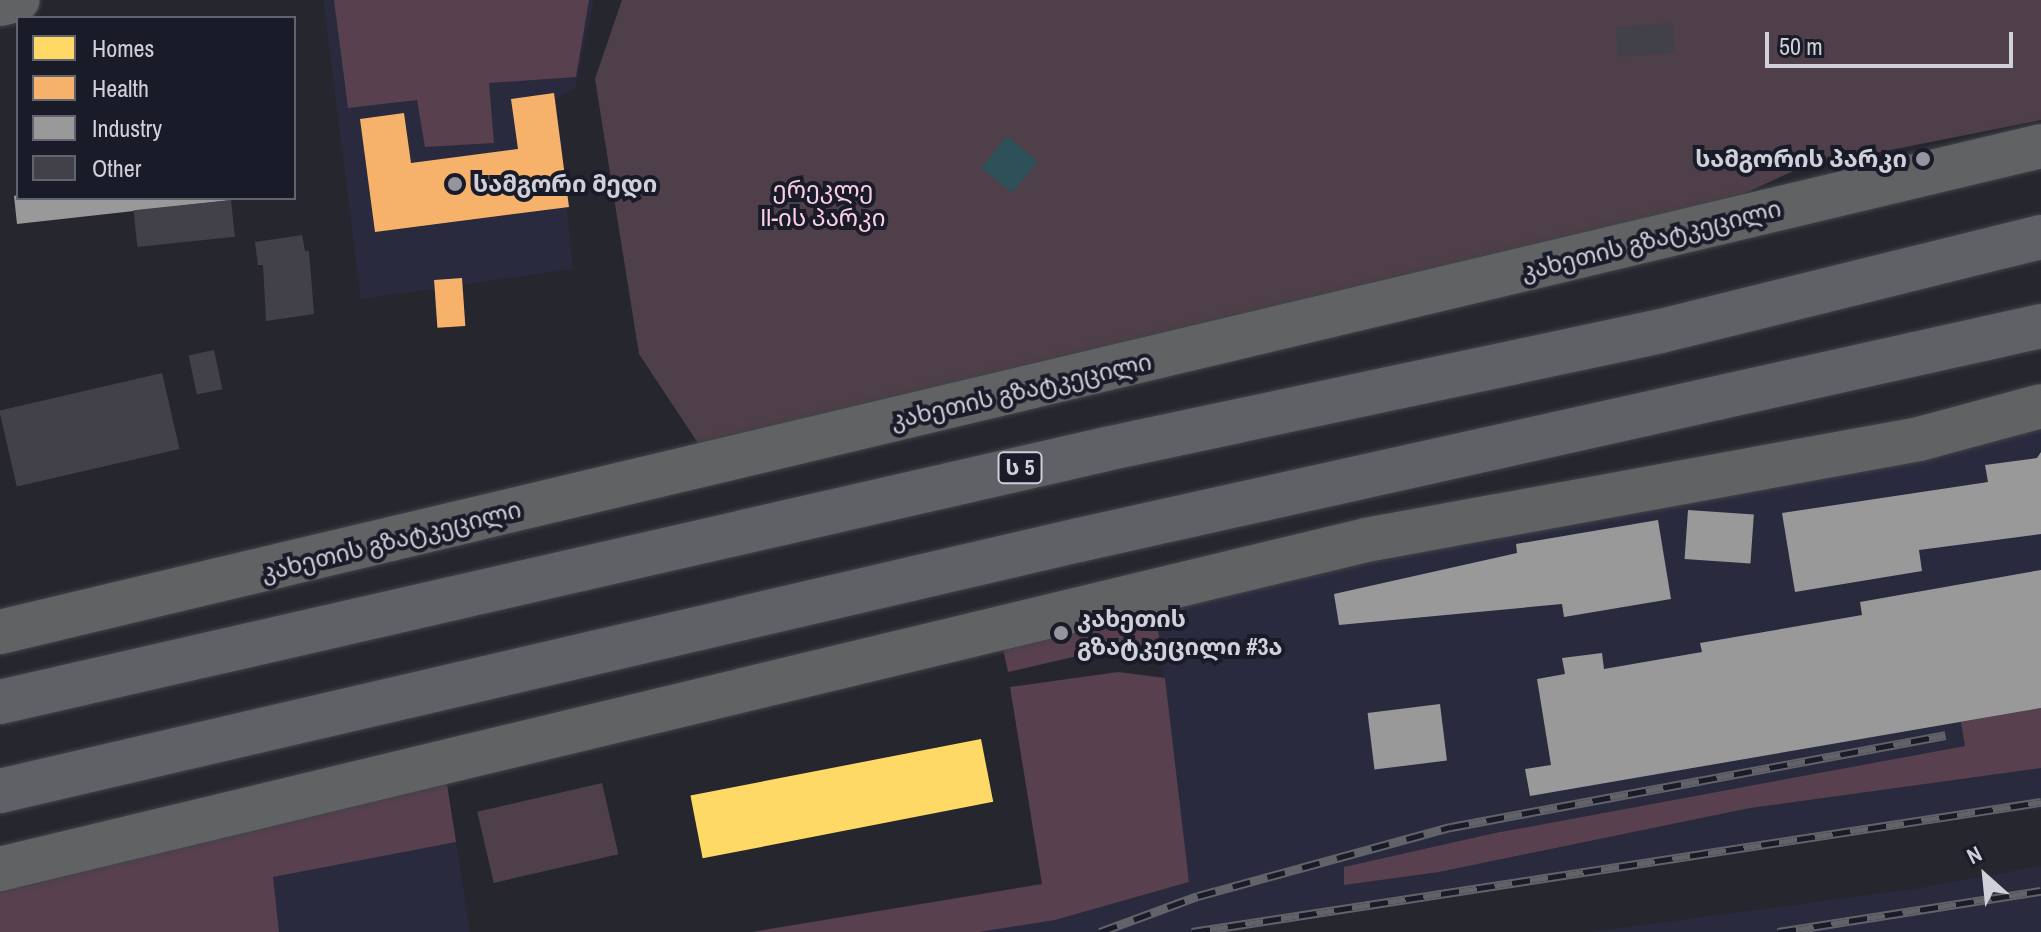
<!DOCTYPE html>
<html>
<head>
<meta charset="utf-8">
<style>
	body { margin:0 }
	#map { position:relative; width:2041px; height:932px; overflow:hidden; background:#26272e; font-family:"Archivo Narrow","Noto Sans Georgian",sans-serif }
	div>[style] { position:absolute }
	.built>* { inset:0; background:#292a3d }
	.green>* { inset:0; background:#4f3f49; transform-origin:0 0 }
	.forest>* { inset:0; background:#58404e }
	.water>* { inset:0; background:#2e5058; transform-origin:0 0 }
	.homes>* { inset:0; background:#ffd966; transform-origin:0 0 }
	.health>* { inset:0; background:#f6b26b; transform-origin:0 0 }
	.industry>* { inset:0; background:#999; transform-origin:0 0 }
	.building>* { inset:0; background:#424149; transform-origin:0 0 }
	.roads { filter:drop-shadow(0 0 2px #424349) drop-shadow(0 0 2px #424349) }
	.tertiary>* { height:44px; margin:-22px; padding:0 22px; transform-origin:22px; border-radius:22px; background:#606264 }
	.trunk>* { height:44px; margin:-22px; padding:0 22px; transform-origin:22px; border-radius:22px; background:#606166 }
	.rail>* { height:9px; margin-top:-4.5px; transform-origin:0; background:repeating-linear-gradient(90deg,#1a1b28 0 18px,#626368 0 36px); box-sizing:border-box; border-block:2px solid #626368 }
	.dots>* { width:22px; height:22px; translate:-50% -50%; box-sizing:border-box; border:4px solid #1a1b28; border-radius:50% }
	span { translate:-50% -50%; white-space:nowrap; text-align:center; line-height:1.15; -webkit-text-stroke:8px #1a1b28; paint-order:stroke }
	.shield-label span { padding:2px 6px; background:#1a1b28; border:2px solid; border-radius:6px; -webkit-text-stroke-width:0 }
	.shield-label { font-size:22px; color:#cfd0da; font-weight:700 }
	.poi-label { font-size:24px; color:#cfd0da; font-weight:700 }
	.right { translate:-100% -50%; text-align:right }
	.left { translate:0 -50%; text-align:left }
	.park-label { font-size:24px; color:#fccfe7 }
	.street-label { font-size:24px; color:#cfd0da }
	.legend { position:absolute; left:16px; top:16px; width:280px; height:184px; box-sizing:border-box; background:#1a1b28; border:2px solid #62636f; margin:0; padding:10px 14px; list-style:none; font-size:24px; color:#cfd0da }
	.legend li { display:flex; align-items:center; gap:16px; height:40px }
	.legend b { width:40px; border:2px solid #62636f }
	.north { position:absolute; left:1945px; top:836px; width:80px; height:80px; -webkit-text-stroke:6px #1a1b28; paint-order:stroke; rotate:333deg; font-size:22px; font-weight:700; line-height:32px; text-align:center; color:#cfd0da }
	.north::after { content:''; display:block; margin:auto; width:28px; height:36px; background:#cfd0da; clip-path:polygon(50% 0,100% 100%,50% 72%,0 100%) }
	.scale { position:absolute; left:1765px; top:32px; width:248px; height:36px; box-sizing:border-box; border:4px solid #cfd0da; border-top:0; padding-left:10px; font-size:24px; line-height:28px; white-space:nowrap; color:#cfd0da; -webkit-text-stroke:6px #1a1b28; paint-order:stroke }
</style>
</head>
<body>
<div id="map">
	<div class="built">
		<div style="clip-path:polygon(323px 0,594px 0,575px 88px,556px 98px,573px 269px,361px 299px)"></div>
		<div style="clip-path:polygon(2041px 421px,2041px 708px,1962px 722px,1966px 746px,1495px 833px,1345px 867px,1344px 884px,1439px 872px,1750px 808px,2041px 768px,2041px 809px,1755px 843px,1214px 932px,979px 932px,1055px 920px,1189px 882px,1155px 605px,1379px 553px,1874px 470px)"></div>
		<div style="clip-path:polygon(456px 842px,470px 932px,279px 932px,272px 877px)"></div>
		<div style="clip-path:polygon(2041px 866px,2041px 932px,1590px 932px,1920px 888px)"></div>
	</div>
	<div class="green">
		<div style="clip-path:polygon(622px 0,2041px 0,2041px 120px,1800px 168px,1719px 205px,698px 443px,639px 354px,595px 79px)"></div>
		<div style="left:602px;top:783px;width:73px;height:128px;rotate:77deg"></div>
	</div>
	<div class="forest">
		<div style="clip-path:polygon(334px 0,589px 0,576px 77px,489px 83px,494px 143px,425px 147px,417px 100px,348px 108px)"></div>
		<div style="clip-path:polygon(1155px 605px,1161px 652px,1120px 646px,1008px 672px,1003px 649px)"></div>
		<div style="clip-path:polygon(1118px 672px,1165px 678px,1189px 882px,1055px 920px,979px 932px,752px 932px,1042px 884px,1010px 687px)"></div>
		<div style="clip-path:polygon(2041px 708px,2041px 768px,1750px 808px,1439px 872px,1344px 885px,1344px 867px,1495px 833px,1965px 746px,1961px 722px)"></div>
		<div style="clip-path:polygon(446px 778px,456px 842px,273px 877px,279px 932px,0 932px,0 890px)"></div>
	</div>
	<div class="water">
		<div style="left:1007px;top:136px;width:40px;height:41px;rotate:39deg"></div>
	</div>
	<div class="homes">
		<div style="left:981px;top:739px;width:64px;height:296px;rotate:79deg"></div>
	</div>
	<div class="health">
		<div style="clip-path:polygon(554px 93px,569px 207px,375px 232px,360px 119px,404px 113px,411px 163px,518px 149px,511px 99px)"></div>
		<div style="left:462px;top:278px;width:48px;height:28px;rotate:86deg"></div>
	</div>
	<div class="industry">
		<div style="clip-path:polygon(18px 195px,18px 198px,233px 200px,17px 224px,14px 196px)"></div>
		<div style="clip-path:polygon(2041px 452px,2041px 534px,1919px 550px,1922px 571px,1795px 592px,1782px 513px,1988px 482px,1985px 465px,2037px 458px)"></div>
		<div style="left:1688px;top:510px;width:66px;height:49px;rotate:4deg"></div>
		<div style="clip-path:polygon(1658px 520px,1671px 599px,1564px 617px,1562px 604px,1339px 625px,1334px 594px,1517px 553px,1516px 544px)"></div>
		<div style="clip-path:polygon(2041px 570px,2041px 708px,1530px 796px,1525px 769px,1551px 765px,1537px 679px,1565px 674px,1562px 658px,1602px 653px,1604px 669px,1702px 652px,1700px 643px,1862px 615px,1860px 602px)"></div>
		<div style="left:1440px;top:704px;width:57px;height:73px;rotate:83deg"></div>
	</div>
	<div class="building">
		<div style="left:1673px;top:23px;width:30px;height:57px;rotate:86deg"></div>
		<div style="left:231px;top:200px;width:37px;height:98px;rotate:84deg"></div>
		<div style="clip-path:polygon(302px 235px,305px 251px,309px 251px,314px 314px,266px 321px,263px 265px,258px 265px,255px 242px)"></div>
		<div style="left:214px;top:350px;width:40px;height:26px;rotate:78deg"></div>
		<div style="left:162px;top:373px;width:78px;height:167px;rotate:77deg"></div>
	</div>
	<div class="roads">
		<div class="tertiary">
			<div style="left:0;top:4px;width:18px;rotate:-13deg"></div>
			<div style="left:0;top:632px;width:2098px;rotate:-13.39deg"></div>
			<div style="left:0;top:869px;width:1405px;rotate:-13.54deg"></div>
			<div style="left:1366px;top:540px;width:562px;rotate:-10.35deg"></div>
			<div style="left:1919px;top:439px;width:126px;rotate:-15.1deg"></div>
		</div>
		<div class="trunk">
			<div style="left:0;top:702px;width:1135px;rotate:-12.88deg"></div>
			<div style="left:1106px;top:449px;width:567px;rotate:-12deg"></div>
			<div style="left:1661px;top:331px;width:391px;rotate:-13.9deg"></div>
			<div style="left:0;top:791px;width:1108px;rotate:-13.1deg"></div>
			<div style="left:1079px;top:540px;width:986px;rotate:-12.54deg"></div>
		</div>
	</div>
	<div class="rail">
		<div style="left:1100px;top:932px;width:104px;rotate:-20.2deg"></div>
		<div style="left:1198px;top:896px;width:262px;rotate:-15.3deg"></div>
		<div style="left:1451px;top:827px;width:503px;rotate:-10.53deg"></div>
		<div style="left:1192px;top:932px;width:859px;rotate:-8.71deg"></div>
		<div style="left:1778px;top:932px;width:266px;rotate:-8.9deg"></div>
	</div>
	<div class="dots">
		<div style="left:1923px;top:159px;background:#94959e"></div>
		<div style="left:455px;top:184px;background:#94959e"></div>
		<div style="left:1061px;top:633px;background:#94959e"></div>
	</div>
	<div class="shield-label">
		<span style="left:1020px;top:468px">ს 5</span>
	</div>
	<div class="poi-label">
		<span class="right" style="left:1907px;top:159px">სამგორის პარკი</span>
		<span class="left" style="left:473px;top:184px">სამგორი მედი</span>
		<span class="left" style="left:1077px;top:633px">კახეთის<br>გზატკეცილი #3ა</span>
	</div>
	<div class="park-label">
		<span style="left:823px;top:204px">ერეკლე<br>II-ის პარკი</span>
	</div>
	<div class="street-label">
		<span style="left:1651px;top:240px;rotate:-14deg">კახეთის გზატკეცილი</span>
		<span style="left:1021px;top:391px;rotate:-13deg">კახეთის გზატკეცილი</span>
		<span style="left:391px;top:541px;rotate:-14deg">კახეთის გზატკეცილი</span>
	</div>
	<ul class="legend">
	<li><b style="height:22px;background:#ffd966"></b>Homes</li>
	<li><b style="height:22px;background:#f6b26b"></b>Health</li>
	<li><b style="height:22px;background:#999"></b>Industry</li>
	<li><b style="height:22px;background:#424149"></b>Other</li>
	</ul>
	<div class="north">N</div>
	<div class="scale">50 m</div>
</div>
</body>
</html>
